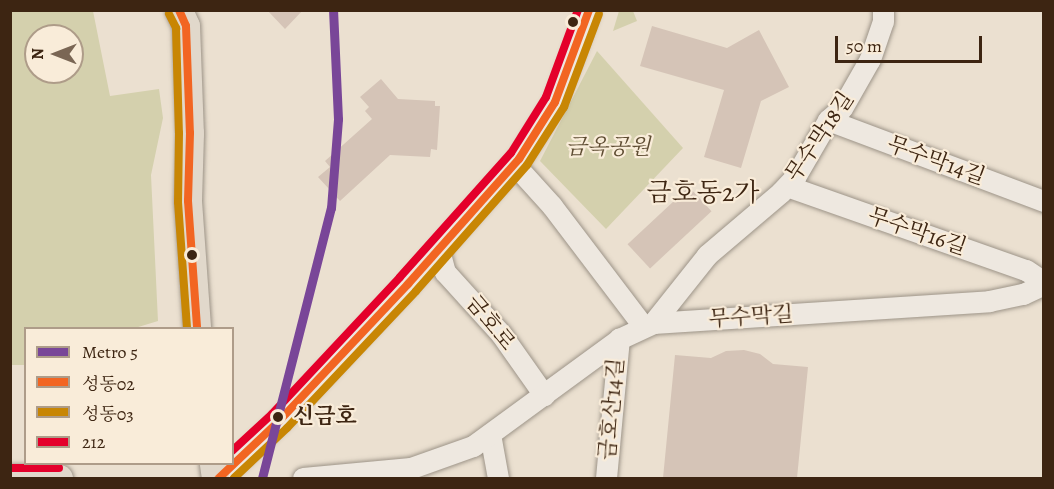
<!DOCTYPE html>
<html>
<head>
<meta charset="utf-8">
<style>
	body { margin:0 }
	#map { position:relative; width:1054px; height:489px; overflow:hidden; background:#ebe0d0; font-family:Alegreya,"Noto Serif KR",serif }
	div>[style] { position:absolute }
	.green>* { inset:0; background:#d4d0ad }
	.building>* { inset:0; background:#d5c4b7; transform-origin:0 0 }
	.roads { filter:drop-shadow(0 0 2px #9d9488) drop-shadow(0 0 2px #9d9488) }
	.minor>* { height:21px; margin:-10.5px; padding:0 10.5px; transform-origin:10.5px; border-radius:10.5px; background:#eee8e0 }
	.major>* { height:27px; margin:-13.5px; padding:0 13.5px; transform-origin:13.5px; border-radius:13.5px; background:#e1d8cb }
	.bus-1>* { height:8px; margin:-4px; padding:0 4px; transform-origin:4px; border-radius:4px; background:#f26522 }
	.bus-2>* { height:8px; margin:-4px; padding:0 4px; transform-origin:4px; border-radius:4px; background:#c88604 }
	.bus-3>* { height:8px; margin:-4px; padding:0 4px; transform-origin:4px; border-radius:4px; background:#e4002b }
	.metro-1>* { height:9px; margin:-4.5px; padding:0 4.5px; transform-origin:4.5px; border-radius:4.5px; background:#794698 }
	.dots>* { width:16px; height:16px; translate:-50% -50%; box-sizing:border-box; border:3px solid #f9ecd9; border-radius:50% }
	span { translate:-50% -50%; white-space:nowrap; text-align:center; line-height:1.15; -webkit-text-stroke:4.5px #f9ecd9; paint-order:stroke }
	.street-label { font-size:22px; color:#3d2512 }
	.park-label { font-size:22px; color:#5e4c32; font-style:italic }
	.stop-label { font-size:22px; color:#3d2512; font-weight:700 }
	.left { translate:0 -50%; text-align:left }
	.quarter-label { font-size:26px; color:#3d2512 }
	.frame { position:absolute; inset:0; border:12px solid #3d2512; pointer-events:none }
	.legend { position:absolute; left:24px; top:327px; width:210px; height:138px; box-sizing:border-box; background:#f9ecd9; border:2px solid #ae9c89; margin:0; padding:8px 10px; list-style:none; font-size:18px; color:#3d2512 }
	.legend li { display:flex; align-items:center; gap:12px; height:30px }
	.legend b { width:30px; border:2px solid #ae9c89 }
	.north { position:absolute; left:24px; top:24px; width:60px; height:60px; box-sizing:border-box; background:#f9ecd9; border:2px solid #ae9c89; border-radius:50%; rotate:270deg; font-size:16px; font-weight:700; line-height:24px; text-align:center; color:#3d2512 }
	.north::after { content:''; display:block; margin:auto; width:21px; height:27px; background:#7a6654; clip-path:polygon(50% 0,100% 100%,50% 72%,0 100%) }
	.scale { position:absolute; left:835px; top:36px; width:147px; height:27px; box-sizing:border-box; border:3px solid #3d2512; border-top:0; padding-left:8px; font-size:18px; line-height:21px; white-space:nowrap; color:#3d2512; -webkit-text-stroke:4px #f9ecd9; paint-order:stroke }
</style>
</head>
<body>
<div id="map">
	<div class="green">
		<div style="clip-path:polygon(evenodd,10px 11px,93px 11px,110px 96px,159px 89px,163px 118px,151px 175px,158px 321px,135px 328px,26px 328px,25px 365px,11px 365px,10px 11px,36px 36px,72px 36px,72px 72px,36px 72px,36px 36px)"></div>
		<div style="clip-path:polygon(619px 11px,633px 11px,637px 21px,613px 31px)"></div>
		<div style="clip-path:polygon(597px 51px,683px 148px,606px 229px,540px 161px)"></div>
	</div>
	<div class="building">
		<div style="clip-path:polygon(267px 10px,303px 10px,285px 29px)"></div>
		<div style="clip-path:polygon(652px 26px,727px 48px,759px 30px,789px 87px,761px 101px,741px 168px,704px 157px,724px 90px,640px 66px)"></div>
		<div style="clip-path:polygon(381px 79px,398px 99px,435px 101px,435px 106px,440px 106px,437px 150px,431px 149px,430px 157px,390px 155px,340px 201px,318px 177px,330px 167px,325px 161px,372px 119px,365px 111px,369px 107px,360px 97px)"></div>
		<div style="left:689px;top:187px;width:33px;height:84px;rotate:47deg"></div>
		<div style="clip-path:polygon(744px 350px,760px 354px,773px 364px,808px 367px,797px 478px,663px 478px,675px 355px,711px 358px,726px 351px)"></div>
	</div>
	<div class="roads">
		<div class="minor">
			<div style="left:828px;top:120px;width:231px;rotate:20.6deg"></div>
			<div style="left:515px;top:165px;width:55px;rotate:47.9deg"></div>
			<div style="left:552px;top:206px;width:151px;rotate:52.8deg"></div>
			<div style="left:787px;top:186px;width:253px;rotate:19.4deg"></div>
			<div style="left:1026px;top:270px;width:22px;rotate:34deg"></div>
			<div style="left:439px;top:250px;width:23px;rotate:75deg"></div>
			<div style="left:445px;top:272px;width:84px;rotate:47.9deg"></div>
			<div style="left:501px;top:334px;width:75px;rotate:54.8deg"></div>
			<div style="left:653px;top:323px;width:87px;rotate:-51.5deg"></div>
			<div style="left:707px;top:255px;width:97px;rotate:-40.4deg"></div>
			<div style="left:781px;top:192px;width:21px;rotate:-47deg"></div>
			<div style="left:795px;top:177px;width:66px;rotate:-59.9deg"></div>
			<div style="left:828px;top:120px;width:18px;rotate:-41deg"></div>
			<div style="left:842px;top:108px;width:56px;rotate:-60.3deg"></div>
			<div style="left:870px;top:59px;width:40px;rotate:-71.1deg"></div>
			<div style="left:883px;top:21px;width:11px;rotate:-90deg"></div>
			<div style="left:490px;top:434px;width:45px;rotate:79.7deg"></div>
			<div style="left:219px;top:478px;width:83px;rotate:-43.5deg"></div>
			<div style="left:279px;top:421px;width:188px;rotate:-46.7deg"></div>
			<div style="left:408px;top:284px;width:167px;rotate:-48.4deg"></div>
			<div style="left:519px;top:159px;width:67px;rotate:-57.7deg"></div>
			<div style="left:555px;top:102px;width:98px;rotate:-69.7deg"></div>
			<div style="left:303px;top:478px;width:108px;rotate:-5.3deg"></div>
			<div style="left:411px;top:468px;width:66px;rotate:-19.5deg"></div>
			<div style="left:473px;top:446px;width:181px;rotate:-36.2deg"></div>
			<div style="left:619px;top:339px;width:38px;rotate:-25deg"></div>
			<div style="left:653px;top:323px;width:337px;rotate:-3.7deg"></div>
			<div style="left:989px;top:301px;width:35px;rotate:-12deg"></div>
			<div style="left:1023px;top:294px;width:23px;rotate:-25deg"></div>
			<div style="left:606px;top:478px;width:140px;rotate:-84.7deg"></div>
		</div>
		<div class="major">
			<div style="left:179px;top:10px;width:17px;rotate:66deg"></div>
			<div style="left:186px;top:26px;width:107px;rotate:87.9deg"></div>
			<div style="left:190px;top:133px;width:68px;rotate:91.7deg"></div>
			<div style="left:188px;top:201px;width:127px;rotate:85.9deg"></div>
			<div style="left:213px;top:464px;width:14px;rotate:82deg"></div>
			<div style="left:10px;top:478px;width:49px"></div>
		</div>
	</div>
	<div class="bus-1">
		<div style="left:179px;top:10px;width:17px;rotate:66deg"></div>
		<div style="left:186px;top:26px;width:107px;rotate:87.9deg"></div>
		<div style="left:190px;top:133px;width:68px;rotate:91.7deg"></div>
		<div style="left:188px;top:201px;width:127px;rotate:85.9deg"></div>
		<div style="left:219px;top:478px;width:83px;rotate:-43.5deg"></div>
		<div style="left:279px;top:421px;width:188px;rotate:-46.7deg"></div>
		<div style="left:408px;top:284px;width:167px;rotate:-48.4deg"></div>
		<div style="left:519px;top:159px;width:67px;rotate:-57.7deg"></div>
		<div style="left:555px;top:102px;width:98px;rotate:-69.7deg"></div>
	</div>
	<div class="bus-2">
		<div style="left:169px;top:14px;width:16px;rotate:63deg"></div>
		<div style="left:176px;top:28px;width:105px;rotate:88.4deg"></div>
		<div style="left:179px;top:133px;width:69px;rotate:90.8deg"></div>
		<div style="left:178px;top:202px;width:126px;rotate:85.9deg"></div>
		<div style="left:234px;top:478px;width:73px;rotate:-43.3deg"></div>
		<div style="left:287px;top:428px;width:188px;rotate:-46.7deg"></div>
		<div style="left:416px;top:291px;width:168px;rotate:-48.6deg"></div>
		<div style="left:527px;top:165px;width:69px;rotate:-57.5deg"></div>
		<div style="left:564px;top:107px;width:99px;rotate:-69.4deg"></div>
	</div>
	<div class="bus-3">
		<div style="left:232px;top:451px;width:54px;rotate:-42.8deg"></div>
		<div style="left:272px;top:414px;width:187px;rotate:-46.9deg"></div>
		<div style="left:400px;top:277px;width:166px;rotate:-48.2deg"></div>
		<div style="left:511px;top:153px;width:66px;rotate:-58deg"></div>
		<div style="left:546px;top:97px;width:93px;rotate:-69.8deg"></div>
		<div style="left:10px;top:468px;width:49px"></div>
	</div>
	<div class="metro-1">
		<div style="left:262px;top:478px;width:279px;rotate:-75.7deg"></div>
		<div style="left:331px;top:208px;width:89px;rotate:-85.5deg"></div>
		<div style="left:338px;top:119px;width:109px;rotate:-92.6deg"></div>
	</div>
	<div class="dots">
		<div style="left:573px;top:22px;background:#3d2512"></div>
		<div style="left:192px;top:255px;background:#3d2512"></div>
		<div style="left:278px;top:417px;background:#3d2512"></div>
	</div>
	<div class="street-label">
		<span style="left:820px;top:137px;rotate:-56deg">무수막18길</span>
		<span style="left:936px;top:161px;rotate:20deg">무수막14길</span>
		<span style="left:917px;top:232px;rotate:19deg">무수막16길</span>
		<span style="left:751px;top:317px;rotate:-4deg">무수막길</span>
		<span style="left:490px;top:323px;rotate:51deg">금호로</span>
		<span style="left:612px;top:409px;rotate:-85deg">금호산14길</span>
	</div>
	<div class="park-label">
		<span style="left:608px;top:148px">금옥공원</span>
	</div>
	<div class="stop-label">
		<span class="left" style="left:293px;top:417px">신금호</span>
	</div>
	<div class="quarter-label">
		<span style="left:703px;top:193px">금호동2가</span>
	</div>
	<div class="frame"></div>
	<ul class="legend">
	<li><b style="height:8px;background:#794698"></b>Metro 5</li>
	<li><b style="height:8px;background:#f26522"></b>성동02</li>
	<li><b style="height:8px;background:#c88604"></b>성동03</li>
	<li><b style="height:8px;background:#e4002b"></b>212</li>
	</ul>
	<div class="north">N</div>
	<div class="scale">50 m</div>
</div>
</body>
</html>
